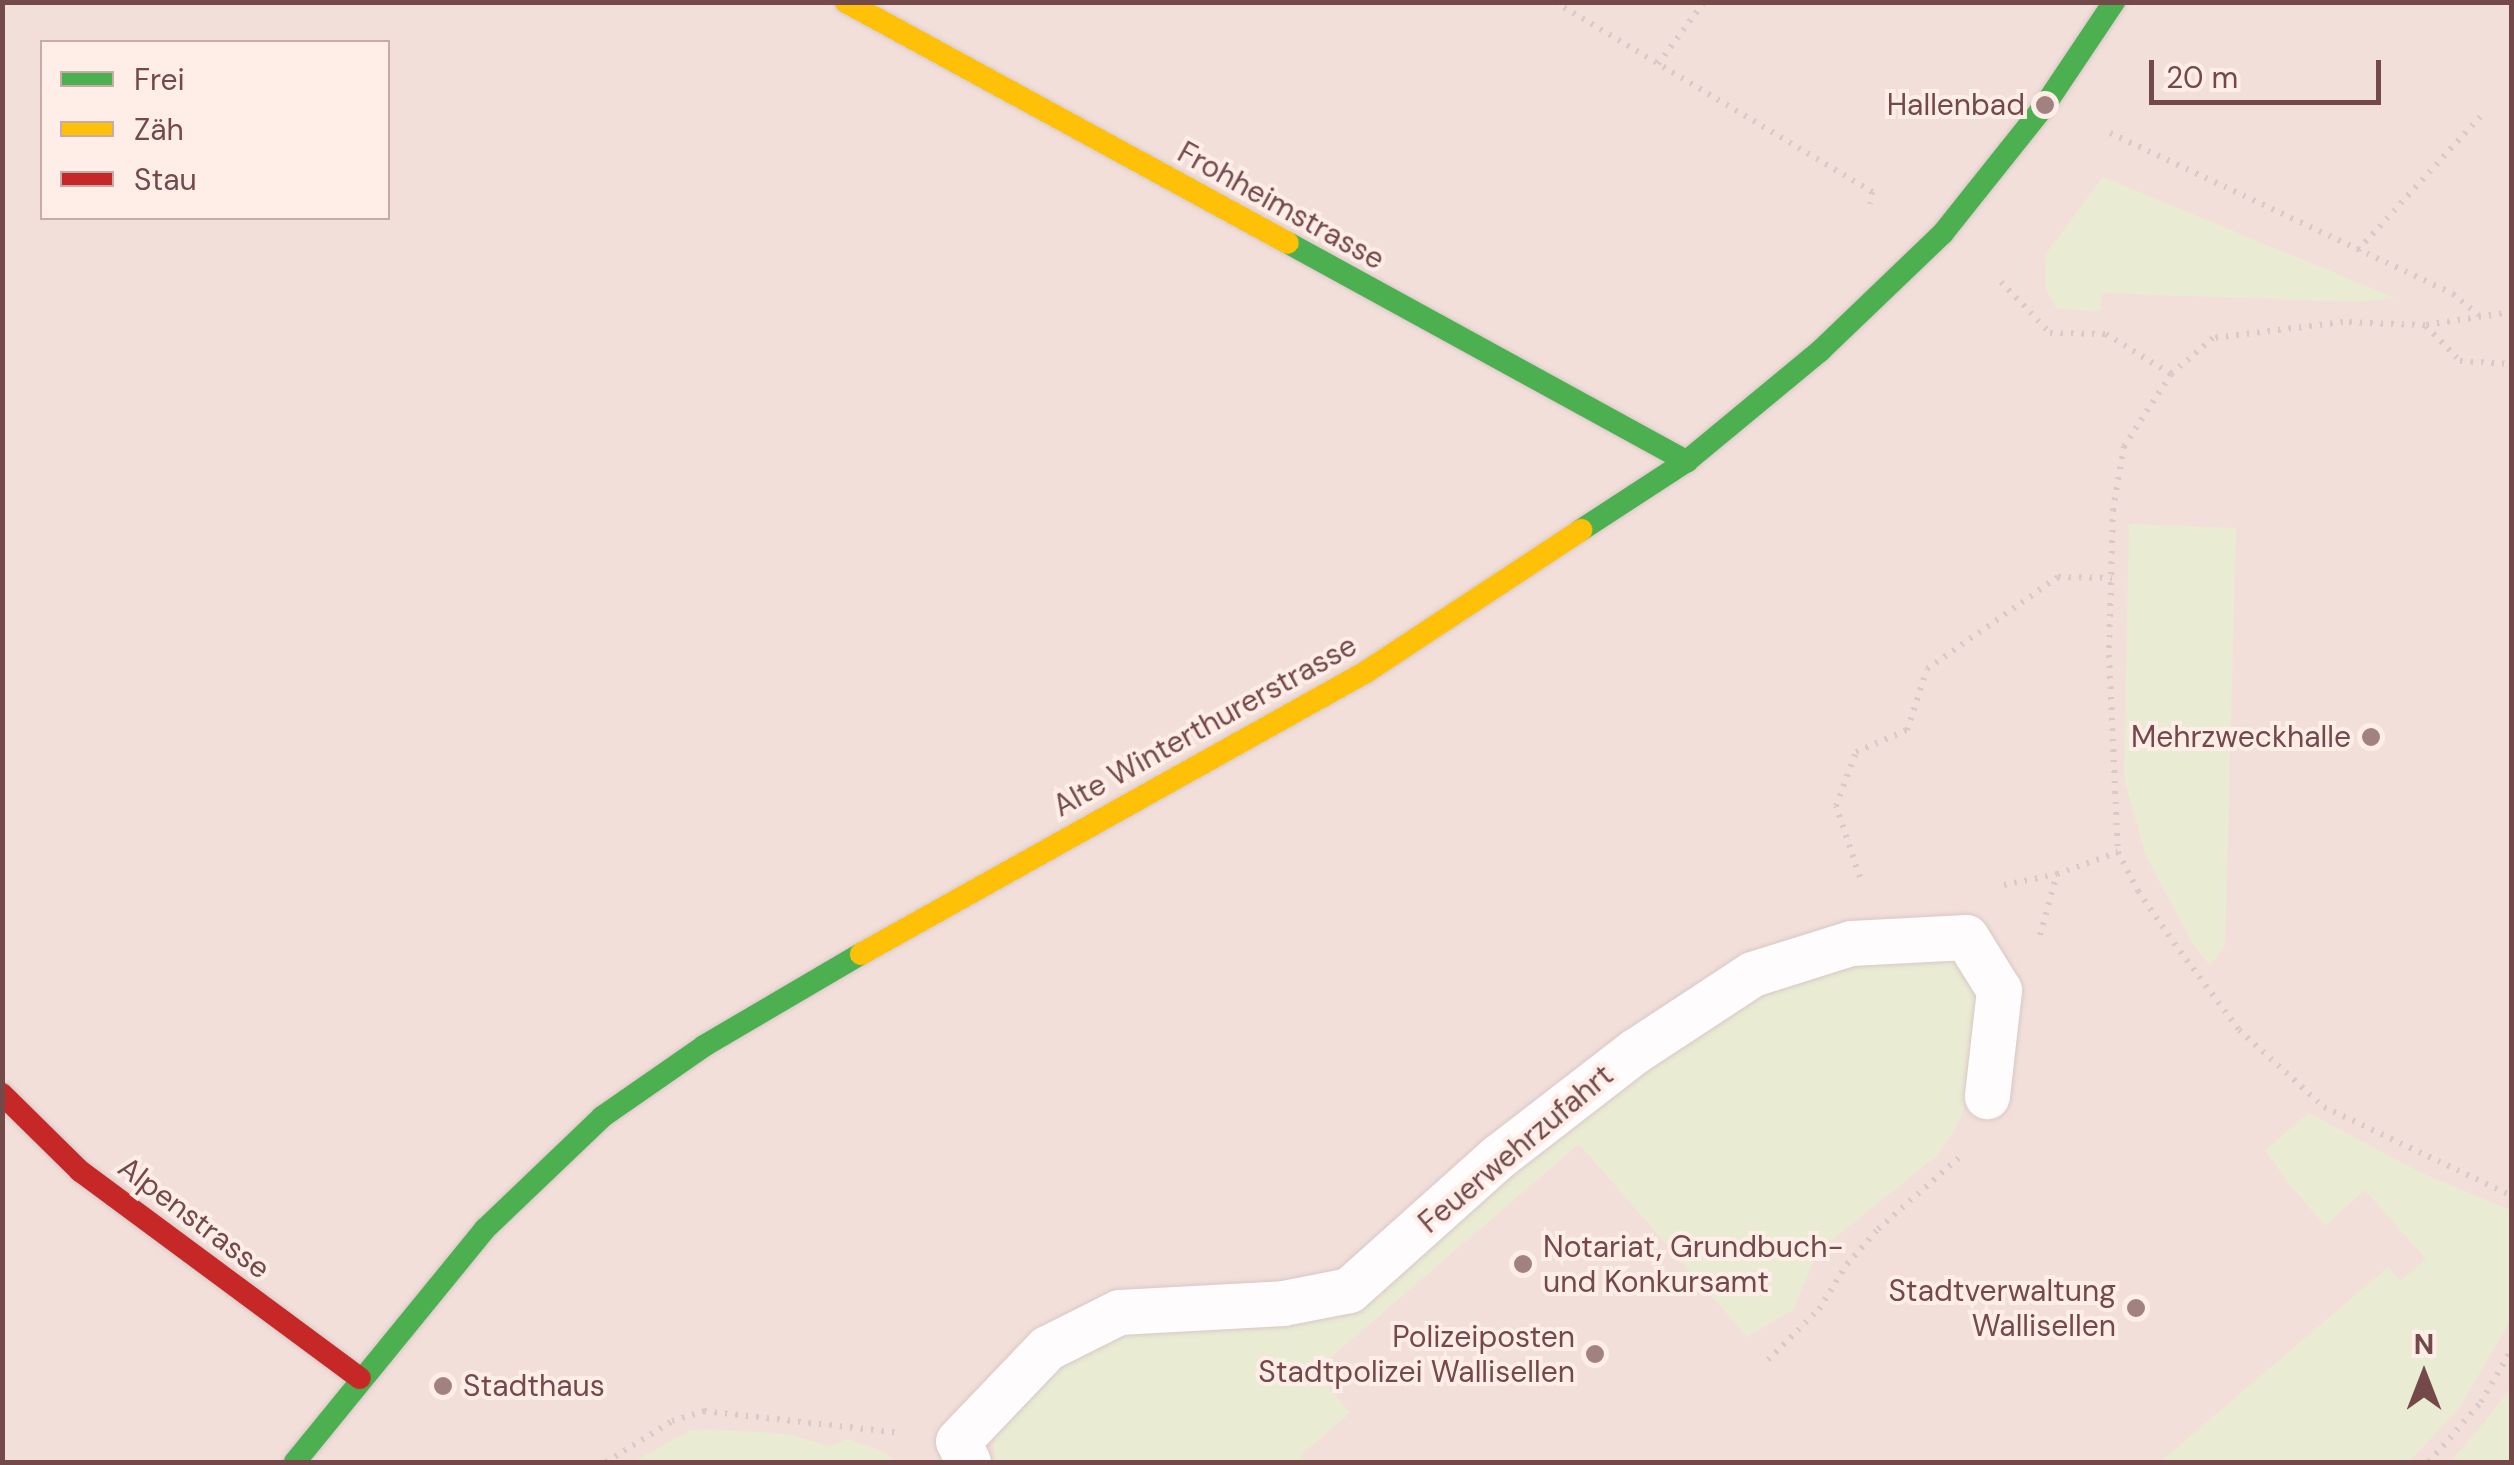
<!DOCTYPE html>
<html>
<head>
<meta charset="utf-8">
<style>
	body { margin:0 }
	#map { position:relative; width:2514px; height:1465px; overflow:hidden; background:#f6ece8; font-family:"DM Sans",sans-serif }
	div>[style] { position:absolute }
	.residential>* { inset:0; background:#f3dfda }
	.green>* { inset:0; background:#eaebd3 }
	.path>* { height:6px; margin-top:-3px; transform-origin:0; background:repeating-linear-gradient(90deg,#d8cac9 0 2.5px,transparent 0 10.5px) }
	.roads { filter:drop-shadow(0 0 2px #d7c8c6) drop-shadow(0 0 2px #d7c8c6) }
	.lane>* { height:45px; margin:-22.5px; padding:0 22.5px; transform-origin:22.5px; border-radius:22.5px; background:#fefcfc }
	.fast>* { height:22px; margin:-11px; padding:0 11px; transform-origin:11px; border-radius:11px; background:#4caf50 }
	.slow>* { height:22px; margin:-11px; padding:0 11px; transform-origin:11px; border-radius:11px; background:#ffc107 }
	.jam>* { height:22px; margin:-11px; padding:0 11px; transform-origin:11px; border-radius:11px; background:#c62828 }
	.dots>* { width:28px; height:28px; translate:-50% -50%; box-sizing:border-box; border:5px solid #ffede8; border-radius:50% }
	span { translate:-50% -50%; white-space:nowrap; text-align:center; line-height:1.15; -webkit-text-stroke:8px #ffede8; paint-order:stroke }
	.poi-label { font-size:30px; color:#74494a }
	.right { translate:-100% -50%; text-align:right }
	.left { translate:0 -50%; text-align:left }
	.street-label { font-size:30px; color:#74494a }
	.frame { position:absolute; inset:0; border:5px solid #74494a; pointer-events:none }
	.legend { position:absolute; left:40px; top:40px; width:350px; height:180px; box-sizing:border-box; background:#ffede8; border:2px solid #c7aba9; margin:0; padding:12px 18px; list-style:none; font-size:30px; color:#74494a }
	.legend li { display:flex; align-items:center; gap:20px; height:50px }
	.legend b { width:50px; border:2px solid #c7aba9 }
	.north { position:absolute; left:2374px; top:1325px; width:100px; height:100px; -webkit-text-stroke:8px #ffede8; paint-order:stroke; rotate:0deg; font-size:28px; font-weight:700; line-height:40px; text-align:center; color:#74494a }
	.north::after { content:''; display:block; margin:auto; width:35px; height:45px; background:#74494a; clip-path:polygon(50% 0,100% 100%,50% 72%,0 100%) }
	.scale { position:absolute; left:2149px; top:60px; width:232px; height:45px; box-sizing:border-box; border:5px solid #74494a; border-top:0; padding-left:12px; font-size:30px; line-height:35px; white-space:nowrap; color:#74494a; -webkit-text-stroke:8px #ffede8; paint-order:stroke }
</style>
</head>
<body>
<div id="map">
	<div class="residential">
		<div style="clip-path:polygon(evenodd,3px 3px,2511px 3px,2511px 1462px,3px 1462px,3px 3px,42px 42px,388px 42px,388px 218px,42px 218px,42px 42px)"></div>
	</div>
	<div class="green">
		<div style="clip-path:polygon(2103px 177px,2395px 298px,2356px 302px,2101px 293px,2101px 311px,2057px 309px,2046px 290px,2045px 255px)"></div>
		<div style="clip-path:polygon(2129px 524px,2236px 528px,2225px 946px,2210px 965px,2194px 946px,2146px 856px,2124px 778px)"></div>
		<div style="clip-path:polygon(1933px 952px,1959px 961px,1978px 994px,1972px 1093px,1955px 1129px,1938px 1155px,1817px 1252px,1794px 1309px,1747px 1337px,1579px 1144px,1315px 1371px,1350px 1413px,1301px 1455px,1307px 1462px,994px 1462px,994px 1442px,1004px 1420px,1062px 1361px,1129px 1334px,1328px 1315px,1711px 1013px,1838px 963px)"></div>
		<div style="clip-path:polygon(2309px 1113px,2421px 1173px,2511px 1210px,2511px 1319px,2460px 1407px,2409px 1462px,2160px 1462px,2388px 1267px,2401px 1281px,2426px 1259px,2365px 1190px,2325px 1226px,2290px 1185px,2265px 1150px)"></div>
		<div style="clip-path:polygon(2511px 1388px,2511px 1462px,2450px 1462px,2486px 1420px)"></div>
		<div style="clip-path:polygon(708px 1429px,788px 1434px,829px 1446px,848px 1439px,884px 1452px,897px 1462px,633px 1462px,691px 1430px)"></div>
	</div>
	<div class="path">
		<div style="left:1555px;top:2px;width:370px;rotate:30.9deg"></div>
		<div style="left:1872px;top:192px;width:12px;rotate:99deg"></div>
		<div style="left:1658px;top:64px;width:77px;rotate:-53.4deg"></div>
		<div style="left:2110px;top:133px;width:379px;rotate:25.1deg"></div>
		<div style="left:2453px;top:294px;width:33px;rotate:39deg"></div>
		<div style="left:2358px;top:250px;width:182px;rotate:-47.5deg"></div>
		<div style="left:2001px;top:282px;width:71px;rotate:46.1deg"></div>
		<div style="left:2050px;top:333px;width:56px;rotate:1deg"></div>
		<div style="left:2106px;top:334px;width:76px;rotate:31.6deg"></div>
		<div style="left:2512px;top:312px;width:88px;rotate:171.5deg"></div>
		<div style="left:2425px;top:325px;width:82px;rotate:-177.9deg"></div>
		<div style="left:2343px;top:322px;width:131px;rotate:173deg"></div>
		<div style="left:2213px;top:338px;width:55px;rotate:139.4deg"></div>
		<div style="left:2171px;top:374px;width:86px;rotate:123.1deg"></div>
		<div style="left:2124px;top:446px;width:64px;rotate:99.9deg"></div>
		<div style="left:2113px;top:509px;width:146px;rotate:91.6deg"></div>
		<div style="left:2109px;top:655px;width:197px;rotate:87.4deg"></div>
		<div style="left:2118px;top:852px;width:44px;rotate:62.9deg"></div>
		<div style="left:2138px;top:891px;width:63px;rotate:55.3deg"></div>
		<div style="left:2174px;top:943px;width:109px;rotate:53.2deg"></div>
		<div style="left:2239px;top:1030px;width:115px;rotate:42.2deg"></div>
		<div style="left:2324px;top:1107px;width:208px;rotate:25.3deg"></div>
		<div style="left:2426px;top:326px;width:49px;rotate:45.8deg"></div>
		<div style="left:2460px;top:361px;width:52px;rotate:3.3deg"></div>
		<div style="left:1860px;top:877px;width:75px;rotate:-108.7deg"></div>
		<div style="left:1836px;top:806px;width:58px;rotate:-69.7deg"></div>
		<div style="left:1856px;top:752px;width:56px;rotate:-23.3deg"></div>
		<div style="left:1907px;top:730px;width:64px;rotate:-71.8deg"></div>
		<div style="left:1927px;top:669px;width:160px;rotate:-35.1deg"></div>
		<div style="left:2058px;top:577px;width:54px;rotate:1.1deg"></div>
		<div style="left:2004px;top:885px;width:54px;rotate:-11.7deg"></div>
		<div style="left:2040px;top:935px;width:63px;rotate:-74.4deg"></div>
		<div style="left:2057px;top:874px;width:65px;rotate:-19.8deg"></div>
		<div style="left:1768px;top:1360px;width:72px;rotate:-45deg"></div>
		<div style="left:1819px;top:1309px;width:53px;rotate:-58.1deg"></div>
		<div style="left:1847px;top:1264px;width:47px;rotate:-48.5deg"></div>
		<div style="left:1878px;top:1229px;width:112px;rotate:-41.4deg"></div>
		<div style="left:606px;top:1462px;width:78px;rotate:-31.8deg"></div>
		<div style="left:672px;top:1421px;width:34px;rotate:-17deg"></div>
		<div style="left:704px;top:1411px;width:196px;rotate:6.4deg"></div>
		<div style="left:2429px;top:1462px;width:79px;rotate:-49.1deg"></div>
		<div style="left:2481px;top:1402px;width:61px;rotate:-59.7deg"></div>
	</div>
	<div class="roads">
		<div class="lane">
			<div style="left:968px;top:1462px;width:23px;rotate:-115deg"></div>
			<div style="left:958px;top:1441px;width:129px;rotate:-46.3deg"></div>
			<div style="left:1047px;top:1348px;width:80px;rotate:-26.6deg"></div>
			<div style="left:1119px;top:1312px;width:164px;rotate:-3.1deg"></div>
			<div style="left:1283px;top:1303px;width:67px;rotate:-11.1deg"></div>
			<div style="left:1349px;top:1290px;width:201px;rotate:-41.8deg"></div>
			<div style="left:1499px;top:1156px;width:172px;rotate:-37.7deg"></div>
			<div style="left:1635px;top:1051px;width:140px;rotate:-33.3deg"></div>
			<div style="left:1752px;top:974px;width:104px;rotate:-17.4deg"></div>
			<div style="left:1851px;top:943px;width:115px;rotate:-3deg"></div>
			<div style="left:1966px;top:937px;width:62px;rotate:58.1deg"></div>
			<div style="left:1999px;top:990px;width:107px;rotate:96.5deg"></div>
		</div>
		<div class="fast">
			<div style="left:1288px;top:243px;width:455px;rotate:28.7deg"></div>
			<div style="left:1581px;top:530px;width:126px;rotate:-33.1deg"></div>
			<div style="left:1687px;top:461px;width:173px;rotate:-39.6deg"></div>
			<div style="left:1820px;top:351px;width:170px;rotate:-43.8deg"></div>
			<div style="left:1943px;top:233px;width:164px;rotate:-51.4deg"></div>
			<div style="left:2045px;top:105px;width:124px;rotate:-56.2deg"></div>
			<div style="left:295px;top:1462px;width:301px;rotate:-50.8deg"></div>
			<div style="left:485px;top:1229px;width:162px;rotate:-43.7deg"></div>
			<div style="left:602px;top:1117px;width:124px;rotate:-34.8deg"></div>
			<div style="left:704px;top:1046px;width:182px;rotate:-30.4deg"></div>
		</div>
		<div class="slow">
			<div style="left:846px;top:2px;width:503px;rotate:28.6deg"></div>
			<div style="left:861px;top:954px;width:578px;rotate:-29.18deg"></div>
			<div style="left:1366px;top:672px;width:258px;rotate:-33.4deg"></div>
		</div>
		<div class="jam">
			<div style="left:2px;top:1094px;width:110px;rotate:44.6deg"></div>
			<div style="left:80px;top:1171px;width:348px;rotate:36.5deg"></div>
		</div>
	</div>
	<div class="dots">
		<div style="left:2045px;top:105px;background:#a28281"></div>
		<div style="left:2371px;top:737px;background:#a28281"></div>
		<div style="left:1523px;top:1264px;background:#a28281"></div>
		<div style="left:2136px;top:1308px;background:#a28281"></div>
		<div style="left:1595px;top:1354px;background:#a28281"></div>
		<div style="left:443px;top:1386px;background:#a28281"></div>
	</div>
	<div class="poi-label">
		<span class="right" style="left:2025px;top:105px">Hallenbad</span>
		<span class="right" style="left:2351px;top:737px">Mehrzweckhalle</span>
		<span class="left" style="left:1543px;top:1264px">Notariat, Grundbuch-<br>und Konkursamt</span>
		<span class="right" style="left:2116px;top:1308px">Stadtverwaltung<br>Wallisellen</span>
		<span class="right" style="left:1575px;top:1354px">Polizeiposten<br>Stadtpolizei Wallisellen</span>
		<span class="left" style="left:463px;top:1386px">Stadthaus</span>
	</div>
	<div class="street-label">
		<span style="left:1281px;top:206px;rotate:29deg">Frohheimstrasse</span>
		<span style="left:1205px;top:726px;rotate:-29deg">Alte Winterthurerstrasse</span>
		<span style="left:1516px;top:1149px;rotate:-40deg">Feuerwehrzufahrt</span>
		<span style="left:194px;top:1218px;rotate:37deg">Alpenstrasse</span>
	</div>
	<div class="frame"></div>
	<ul class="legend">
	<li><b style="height:12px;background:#4caf50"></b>Frei</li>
	<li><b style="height:12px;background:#ffc107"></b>Zäh</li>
	<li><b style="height:12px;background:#c62828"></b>Stau</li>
	</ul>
	<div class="north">N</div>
	<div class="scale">20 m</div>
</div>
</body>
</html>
